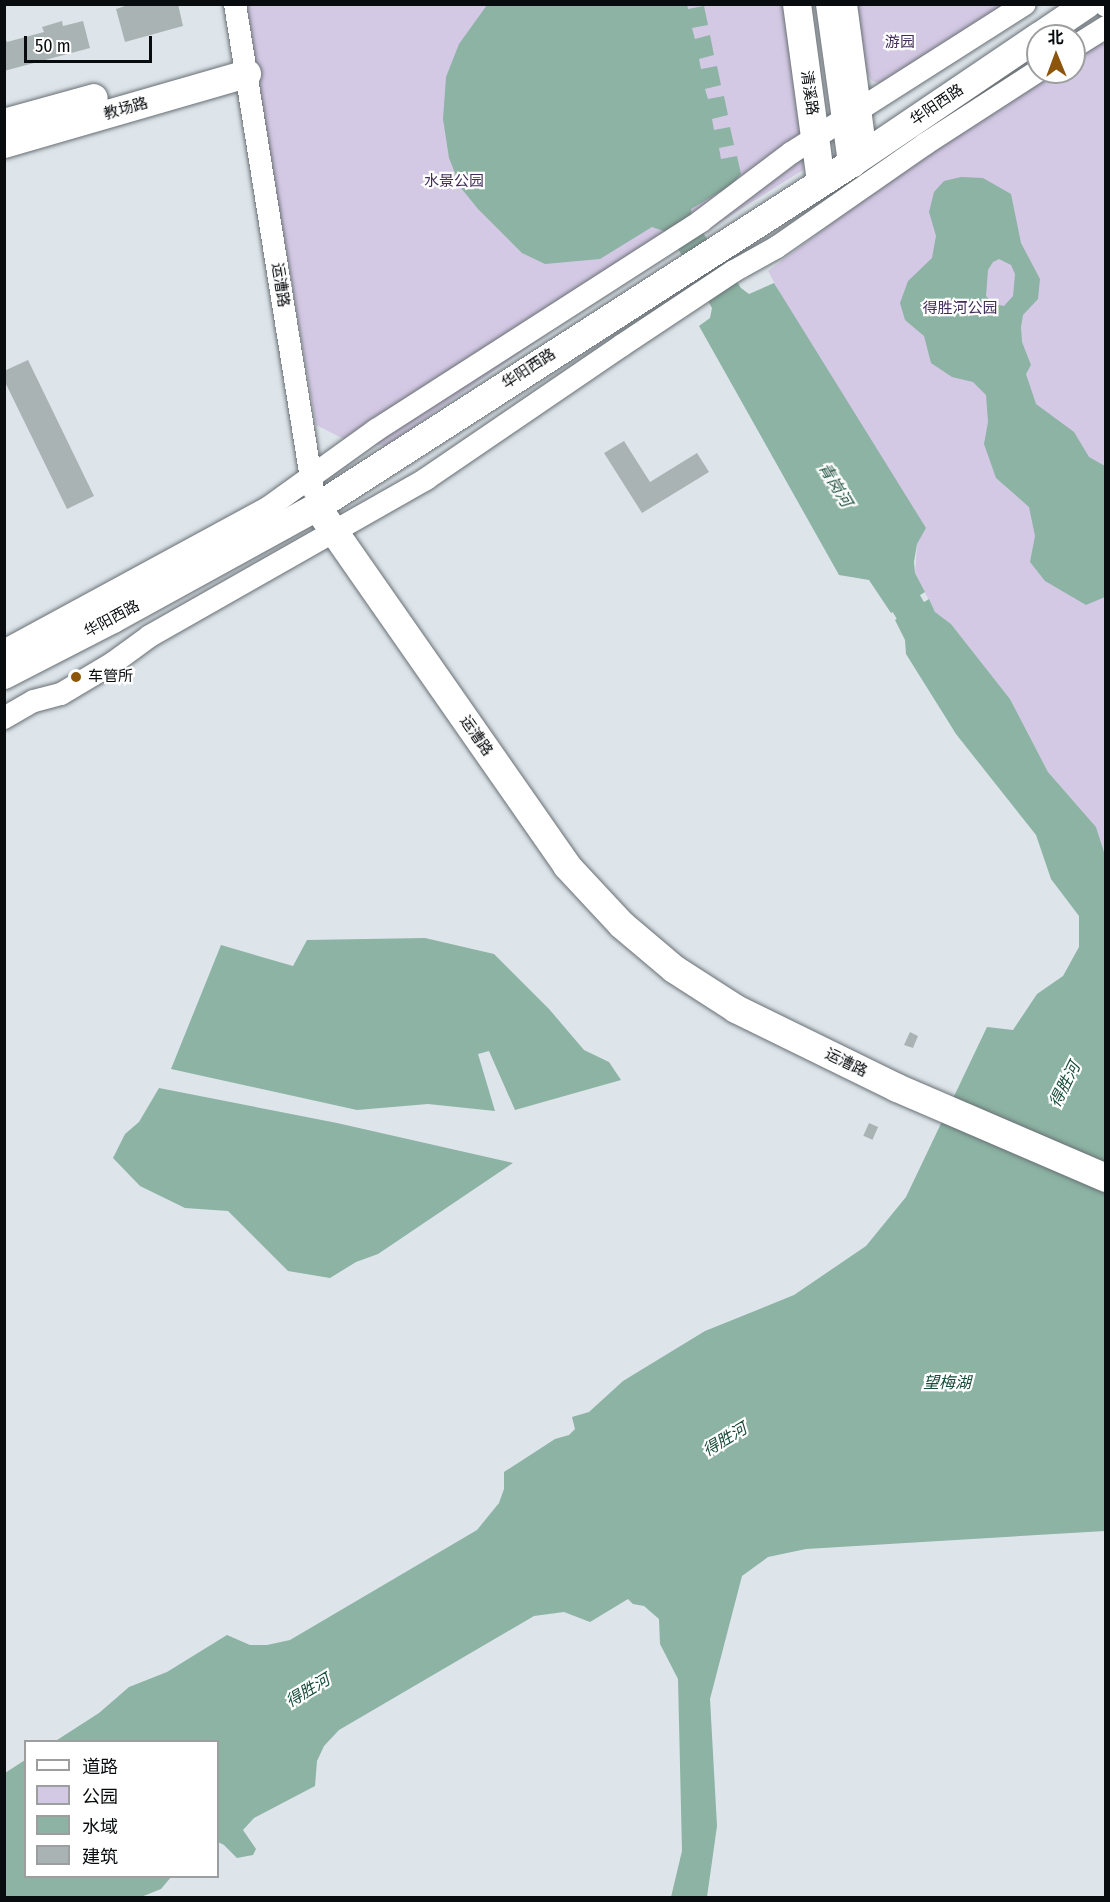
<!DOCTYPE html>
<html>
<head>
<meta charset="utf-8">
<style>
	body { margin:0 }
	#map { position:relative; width:1110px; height:1902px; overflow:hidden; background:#dde5ea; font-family:"Fira Sans Condensed","Noto Sans SC",sans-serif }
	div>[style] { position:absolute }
	.green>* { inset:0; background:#d4c9e5 }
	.water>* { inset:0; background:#8cb3a3 }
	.river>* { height:32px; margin:-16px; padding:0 16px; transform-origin:16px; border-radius:16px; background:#8cb3a3 }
	.building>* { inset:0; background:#a9b3b4; transform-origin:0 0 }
	.roads { filter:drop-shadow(0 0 2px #686f74) drop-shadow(0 0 2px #686f74) }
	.minor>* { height:22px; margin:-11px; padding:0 11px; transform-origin:11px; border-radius:11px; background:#fff }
	.major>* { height:28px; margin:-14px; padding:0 14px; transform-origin:14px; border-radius:14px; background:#fff }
	.dots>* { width:16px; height:16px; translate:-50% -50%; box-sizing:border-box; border:3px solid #fff; border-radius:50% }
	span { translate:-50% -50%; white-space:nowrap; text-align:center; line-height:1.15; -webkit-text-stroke:4.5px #fff; paint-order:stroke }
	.park-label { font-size:15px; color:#422d5a }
	.street-label { font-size:15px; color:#090c0e }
	.poi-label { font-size:15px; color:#090c0e }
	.left { translate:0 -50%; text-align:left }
	.water-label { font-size:16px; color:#174b3a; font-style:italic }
	.frame { position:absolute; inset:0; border:6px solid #090c0e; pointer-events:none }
	.legend { position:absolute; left:24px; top:1740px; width:195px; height:138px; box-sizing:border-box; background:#fff; border:2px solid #9d9e9f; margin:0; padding:8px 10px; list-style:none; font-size:18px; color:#090c0e }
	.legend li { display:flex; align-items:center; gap:12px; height:30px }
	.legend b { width:30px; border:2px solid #9d9e9f }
	.north { position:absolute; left:1026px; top:24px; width:60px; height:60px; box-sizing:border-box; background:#fff; border:2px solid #9d9e9f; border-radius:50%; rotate:359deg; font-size:16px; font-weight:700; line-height:24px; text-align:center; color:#090c0e }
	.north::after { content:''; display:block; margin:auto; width:21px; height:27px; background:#8d550b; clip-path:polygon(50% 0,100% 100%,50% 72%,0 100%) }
	.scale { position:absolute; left:24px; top:36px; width:128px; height:27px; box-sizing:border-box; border:3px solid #090c0e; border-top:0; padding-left:8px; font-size:18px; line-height:21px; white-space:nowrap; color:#090c0e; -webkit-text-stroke:4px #fff; paint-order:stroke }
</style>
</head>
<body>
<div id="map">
	<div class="green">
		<div style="clip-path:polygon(244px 5px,788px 5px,807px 140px,803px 170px,581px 310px,386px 446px,346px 440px,316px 425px)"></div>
		<div style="clip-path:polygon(857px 5px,1025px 5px,889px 86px,872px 81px,863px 67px)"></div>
		<div style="clip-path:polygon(1083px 36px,1104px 44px,1106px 48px,1105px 855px,1096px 827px,1048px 772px,1010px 699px,951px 624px,935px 612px,915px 573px,917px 545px,768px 271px,1038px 69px,1038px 72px,1074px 72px,1074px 42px)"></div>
	</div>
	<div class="water">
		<div style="clip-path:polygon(687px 4px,688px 9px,704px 6px,708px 25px,692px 28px,695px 39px,710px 35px,714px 55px,699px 59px,701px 69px,717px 66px,721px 85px,705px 89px,708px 99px,724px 96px,728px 115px,712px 119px,714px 130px,730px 127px,734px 145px,719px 148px,721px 159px,737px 156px,741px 174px,730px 186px,691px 209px,692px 217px,741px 288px,749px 294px,774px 283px,926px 528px,917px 544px,914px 562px,915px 573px,925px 592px,891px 613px,869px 580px,839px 575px,699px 326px,710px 318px,712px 308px,669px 233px,652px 227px,600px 259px,545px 264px,522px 253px,478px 209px,461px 188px,449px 158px,443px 119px,446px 77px,459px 44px,487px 5px)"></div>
		<div style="clip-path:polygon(evenodd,961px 177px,983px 178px,1011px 194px,1021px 243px,1040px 279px,1038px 299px,1023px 315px,1021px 327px,1022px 342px,1031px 365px,1026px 374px,1036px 404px,1074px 432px,1089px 457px,1105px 466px,1105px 597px,1086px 605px,1045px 581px,1030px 562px,1035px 536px,1029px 507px,996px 478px,984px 444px,988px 422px,986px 395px,973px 382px,952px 377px,931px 363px,924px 336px,905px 320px,900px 303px,908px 281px,932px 258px,936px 236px,929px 212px,934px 192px,944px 181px,961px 177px,999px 259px,1011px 265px,1015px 274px,1013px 296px,1004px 306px,994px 304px,986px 296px,988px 270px,993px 262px,999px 259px)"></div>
		<div style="clip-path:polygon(929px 599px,935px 612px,951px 624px,1010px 699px,1048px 772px,1096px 827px,1105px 855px,1105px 1531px,806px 1549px,768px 1557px,742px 1576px,710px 1699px,717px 1826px,707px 1897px,671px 1897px,682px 1851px,678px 1679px,660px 1644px,659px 1619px,644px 1606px,633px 1604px,628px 1599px,590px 1622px,564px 1612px,534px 1616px,339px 1730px,324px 1746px,317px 1761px,315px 1786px,254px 1818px,243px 1830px,256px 1849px,253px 1855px,237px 1858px,224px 1845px,218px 1842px,218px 1742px,54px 1742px,99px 1713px,129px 1687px,167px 1672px,227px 1635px,250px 1645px,267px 1645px,290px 1640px,477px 1530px,499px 1503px,504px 1489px,504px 1472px,555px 1439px,569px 1435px,575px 1429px,572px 1417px,589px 1412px,623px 1381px,705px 1331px,794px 1295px,866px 1246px,906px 1197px,987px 1027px,1013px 1030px,1037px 994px,1063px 976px,1079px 947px,1079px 916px,1051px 879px,1036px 835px,956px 734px,906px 654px,905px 640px,895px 620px)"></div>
		<div style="clip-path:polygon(425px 938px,494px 954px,549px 1009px,584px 1050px,609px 1062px,621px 1080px,515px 1110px,489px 1051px,478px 1054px,495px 1111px,428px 1104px,357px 1110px,171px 1069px,221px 945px,293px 966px,307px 940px)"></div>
		<div style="clip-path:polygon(159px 1088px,337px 1123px,513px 1163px,378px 1254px,356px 1262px,330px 1278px,288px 1271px,228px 1211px,185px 1208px,140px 1186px,113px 1158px,125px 1134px,139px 1122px)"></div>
		<div style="clip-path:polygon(25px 1760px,26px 1876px,171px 1877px,161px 1889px,141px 1897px,5px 1897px,5px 1773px)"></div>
	</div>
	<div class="river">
		<div style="left:884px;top:566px;width:94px;rotate:59.3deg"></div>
	</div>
	<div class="building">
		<div style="clip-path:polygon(131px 4px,178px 4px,183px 26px,125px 42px,116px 9px)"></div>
		<div style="clip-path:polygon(62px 21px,63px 26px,83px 21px,90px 48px,4px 71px,4px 35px,7px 42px,44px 32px,42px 27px)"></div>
		<div style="clip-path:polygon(28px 360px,94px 496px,67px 509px,4px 380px,4px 371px)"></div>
		<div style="clip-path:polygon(624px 441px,650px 482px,697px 453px,709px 472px,642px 513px,604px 453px)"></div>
		<div style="clip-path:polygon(910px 1032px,918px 1036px,913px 1048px,904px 1045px)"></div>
		<div style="left:869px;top:1123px;width:10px;height:14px;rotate:24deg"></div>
	</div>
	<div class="roads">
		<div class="minor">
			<div style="left:235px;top:4px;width:491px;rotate:80.9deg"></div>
			<div style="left:846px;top:4px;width:150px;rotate:82.4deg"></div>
			<div style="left:1105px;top:4px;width:2px;rotate:63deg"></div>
			<div style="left:1074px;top:47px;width:38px;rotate:-32deg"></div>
			<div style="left:4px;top:651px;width:302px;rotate:-28.5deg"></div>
			<div style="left:269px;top:507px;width:132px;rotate:-35.7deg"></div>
			<div style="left:376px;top:430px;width:386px;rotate:-32.7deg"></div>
			<div style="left:701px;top:221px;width:113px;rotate:-37.1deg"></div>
			<div style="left:791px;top:153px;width:277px;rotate:-32.5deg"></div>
			<div style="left:4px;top:718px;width:34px;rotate:-30deg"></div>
			<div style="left:34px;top:701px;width:28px;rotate:-15deg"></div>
			<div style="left:61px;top:694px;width:61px;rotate:-30.8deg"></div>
			<div style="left:113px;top:663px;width:46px;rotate:-36.1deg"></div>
			<div style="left:150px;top:636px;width:318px;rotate:-29.6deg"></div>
			<div style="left:426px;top:479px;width:236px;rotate:-34.3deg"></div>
			<div style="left:621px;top:346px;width:136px;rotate:-33.6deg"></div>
			<div style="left:734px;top:271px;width:49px;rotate:-29.2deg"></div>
			<div style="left:777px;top:247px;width:180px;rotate:-34.8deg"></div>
			<div style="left:925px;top:144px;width:135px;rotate:-32.9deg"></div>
		</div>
		<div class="major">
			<div style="left:797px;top:4px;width:180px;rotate:82.3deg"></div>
			<div style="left:830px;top:4px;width:161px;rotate:82.1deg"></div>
			<div style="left:1040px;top:36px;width:57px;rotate:-34.2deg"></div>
			<div style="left:4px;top:123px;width:93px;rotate:-15.5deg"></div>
			<div style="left:4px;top:144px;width:253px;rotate:-16.1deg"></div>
			<div style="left:317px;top:507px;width:437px;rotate:55.1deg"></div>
			<div style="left:567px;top:866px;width:81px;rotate:47deg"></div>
			<div style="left:622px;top:925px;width:68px;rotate:40.2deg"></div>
			<div style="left:674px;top:969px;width:74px;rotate:32.8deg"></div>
			<div style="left:736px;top:1009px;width:179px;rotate:26.1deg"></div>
			<div style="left:897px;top:1088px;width:228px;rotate:23.3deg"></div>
			<div style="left:4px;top:675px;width:123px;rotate:-27.2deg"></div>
			<div style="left:113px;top:619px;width:233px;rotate:-28.8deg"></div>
			<div style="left:317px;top:507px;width:636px;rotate:-32.74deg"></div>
			<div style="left:852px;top:163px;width:225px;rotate:-34.1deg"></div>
		</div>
	</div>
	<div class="dots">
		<div style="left:76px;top:677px;background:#8d550b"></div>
	</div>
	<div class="park-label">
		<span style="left:900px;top:43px">游园</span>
		<span style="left:454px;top:182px">水景公园</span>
		<span style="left:960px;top:309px">得胜河公园</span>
	</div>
	<div class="street-label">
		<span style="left:809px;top:93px;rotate:82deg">清溪路</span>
		<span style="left:937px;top:105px;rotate:-34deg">华阳西路</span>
		<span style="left:126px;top:109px;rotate:-16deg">教场路</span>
		<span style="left:280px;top:285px;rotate:81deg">运漕路</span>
		<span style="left:529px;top:369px;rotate:-33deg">华阳西路</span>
		<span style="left:112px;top:619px;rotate:-28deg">华阳西路</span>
		<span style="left:476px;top:736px;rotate:55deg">运漕路</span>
		<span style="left:846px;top:1063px;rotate:26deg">运漕路</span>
	</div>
	<div class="poi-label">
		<span class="left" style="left:88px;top:677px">车管所</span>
	</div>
	<div class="water-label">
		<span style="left:835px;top:485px;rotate:59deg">青岗河</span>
		<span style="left:1065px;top:1085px;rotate:-63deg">得胜河</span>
		<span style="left:947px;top:1383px">望梅湖</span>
		<span style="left:725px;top:1440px;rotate:-31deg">得胜河</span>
		<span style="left:308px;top:1691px;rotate:-31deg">得胜河</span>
	</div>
	<div class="frame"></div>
	<ul class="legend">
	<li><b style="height:8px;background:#fff"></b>道路</li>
	<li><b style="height:16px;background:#d4c9e5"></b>公园</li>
	<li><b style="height:16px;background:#8cb3a3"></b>水域</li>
	<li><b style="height:16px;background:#a9b3b4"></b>建筑</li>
	</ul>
	<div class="north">北</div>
	<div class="scale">50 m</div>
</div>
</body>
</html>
